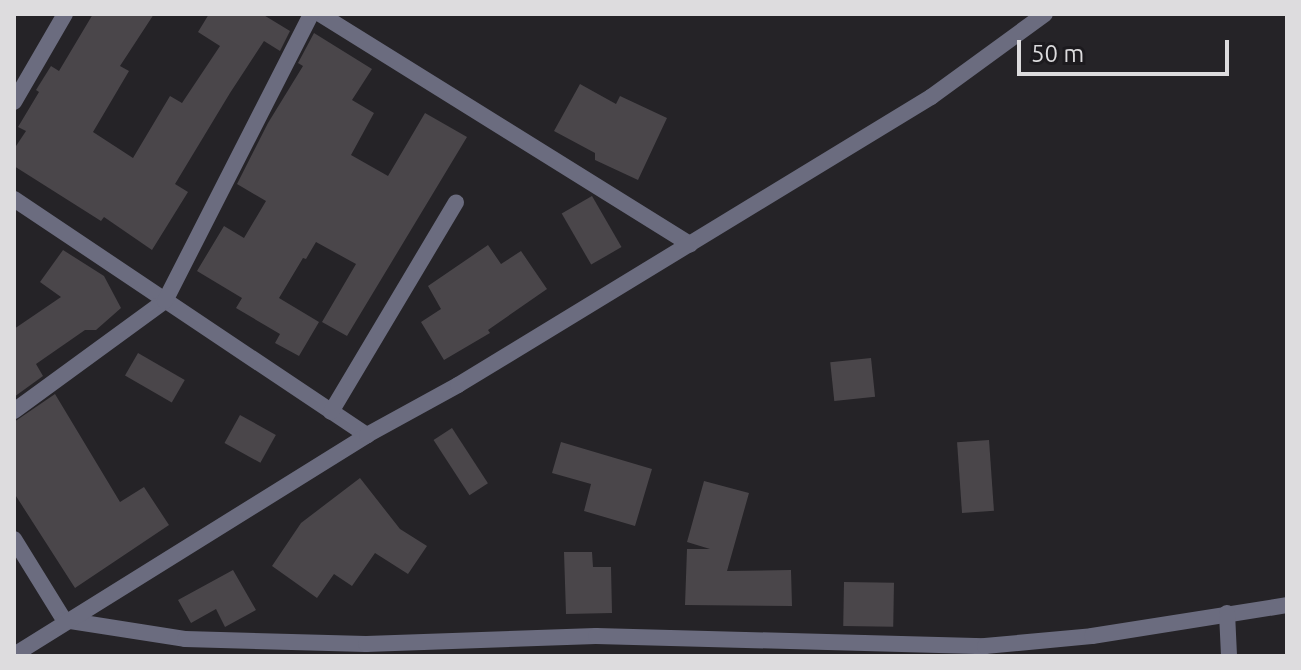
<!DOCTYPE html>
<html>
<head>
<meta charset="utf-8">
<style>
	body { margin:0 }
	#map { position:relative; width:1301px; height:670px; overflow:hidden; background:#252327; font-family:Ubuntu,sans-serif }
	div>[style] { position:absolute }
	.building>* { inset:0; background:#4a464a; transform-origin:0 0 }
	.minor>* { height:16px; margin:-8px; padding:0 8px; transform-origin:8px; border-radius:8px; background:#6b6c7f }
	span { translate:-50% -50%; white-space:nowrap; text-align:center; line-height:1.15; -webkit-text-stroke:8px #1c1a1e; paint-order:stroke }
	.frame { position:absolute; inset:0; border:16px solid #dddcde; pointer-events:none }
	.scale { position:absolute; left:1017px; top:40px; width:212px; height:36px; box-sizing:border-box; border:4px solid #dddcde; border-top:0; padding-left:10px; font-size:24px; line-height:28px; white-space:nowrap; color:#dddcde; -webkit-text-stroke:6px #1c1a1e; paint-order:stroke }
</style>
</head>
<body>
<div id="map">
	<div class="building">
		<div style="clip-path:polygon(93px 14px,154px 14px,120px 66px,129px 71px,93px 132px,133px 158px,170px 96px,182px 103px,220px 46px,198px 32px,209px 14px,262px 14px,290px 31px,280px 51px,264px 41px,230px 93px,175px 184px,188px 192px,152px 250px,104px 217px,101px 221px,14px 166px,14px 149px,26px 131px,18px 127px,39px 92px,36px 90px,51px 66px,59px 71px)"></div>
		<div style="clip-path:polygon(314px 33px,372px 69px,352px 100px,374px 113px,351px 155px,388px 176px,425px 113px,467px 137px,347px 336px,322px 322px,356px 264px,316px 242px,306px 259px,303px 258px,279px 298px,319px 322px,299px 356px,275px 343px,280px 334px,236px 308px,242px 298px,197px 271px,224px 226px,244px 238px,266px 201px,237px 184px,268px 123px,303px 66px,298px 63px)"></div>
		<div style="clip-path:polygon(580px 84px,616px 104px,620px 96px,667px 118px,638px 180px,595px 160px,595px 153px,554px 131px)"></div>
		<div style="left:592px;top:196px;width:59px;height:35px;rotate:60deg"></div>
		<div style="clip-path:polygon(488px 245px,501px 264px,521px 251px,547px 289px,488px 330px,490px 333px,444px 360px,421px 322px,441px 309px,428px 286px)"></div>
		<div style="clip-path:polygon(63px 250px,104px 276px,121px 308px,96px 330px,85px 330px,36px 364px,43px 376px,14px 397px,14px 329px,61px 297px,40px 282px)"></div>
		<div style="left:138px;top:353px;width:54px;height:26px;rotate:30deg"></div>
		<div style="left:871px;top:358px;width:39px;height:41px;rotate:84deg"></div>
		<div style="clip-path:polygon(55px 394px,120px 502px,144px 487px,169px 525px,75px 588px,14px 493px,14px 422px)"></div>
		<div style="left:240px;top:415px;width:41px;height:32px;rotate:29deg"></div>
		<div style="left:452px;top:428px;width:66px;height:22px;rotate:57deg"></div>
		<div style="left:989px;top:440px;width:71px;height:32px;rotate:86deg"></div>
		<div style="clip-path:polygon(561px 442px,652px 469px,635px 526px,584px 511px,591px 484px,552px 473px)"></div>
		<div style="clip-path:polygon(360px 478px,400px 529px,427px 546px,408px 574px,375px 553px,352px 586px,334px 574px,317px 598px,272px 566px,301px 523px)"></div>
		<div style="clip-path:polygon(704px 481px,749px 493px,727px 571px,791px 570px,792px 606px,685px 605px,687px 549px,710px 549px,687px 542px)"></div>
		<div style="clip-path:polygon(564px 552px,592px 552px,593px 567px,611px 567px,612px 613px,566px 614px)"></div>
		<div style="clip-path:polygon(233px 570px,256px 610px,225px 627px,216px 609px,191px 623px,178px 600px)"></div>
		<div style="left:844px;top:582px;width:50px;height:44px;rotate:1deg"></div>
	</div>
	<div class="minor">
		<div style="left:320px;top:14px;width:436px;rotate:31.9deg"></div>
		<div style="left:14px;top:102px;width:102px;rotate:-59.9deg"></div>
		<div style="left:14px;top:199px;width:425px;rotate:33.8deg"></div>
		<div style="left:14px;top:411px;width:187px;rotate:-36.1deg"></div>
		<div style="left:165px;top:301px;width:322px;rotate:-63deg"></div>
		<div style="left:331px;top:412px;width:244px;rotate:-59.2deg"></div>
		<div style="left:14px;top:539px;width:95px;rotate:58.3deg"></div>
		<div style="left:64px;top:620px;width:122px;rotate:8.9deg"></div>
		<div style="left:185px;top:639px;width:181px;rotate:1.6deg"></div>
		<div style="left:366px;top:644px;width:230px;rotate:-2deg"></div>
		<div style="left:596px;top:636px;width:389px;rotate:1.5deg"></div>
		<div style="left:985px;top:646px;width:107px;rotate:-5.3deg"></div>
		<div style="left:1092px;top:636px;width:197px;rotate:-9deg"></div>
		<div style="left:1227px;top:613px;width:43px;rotate:87.3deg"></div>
		<div style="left:14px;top:655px;width:416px;rotate:-31.9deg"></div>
		<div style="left:367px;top:435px;width:104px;rotate:-28.8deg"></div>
		<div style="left:458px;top:385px;width:554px;rotate:-31.34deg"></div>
		<div style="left:931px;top:97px;width:141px;rotate:-36.1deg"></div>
	</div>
	<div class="frame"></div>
	<div class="scale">50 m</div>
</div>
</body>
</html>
